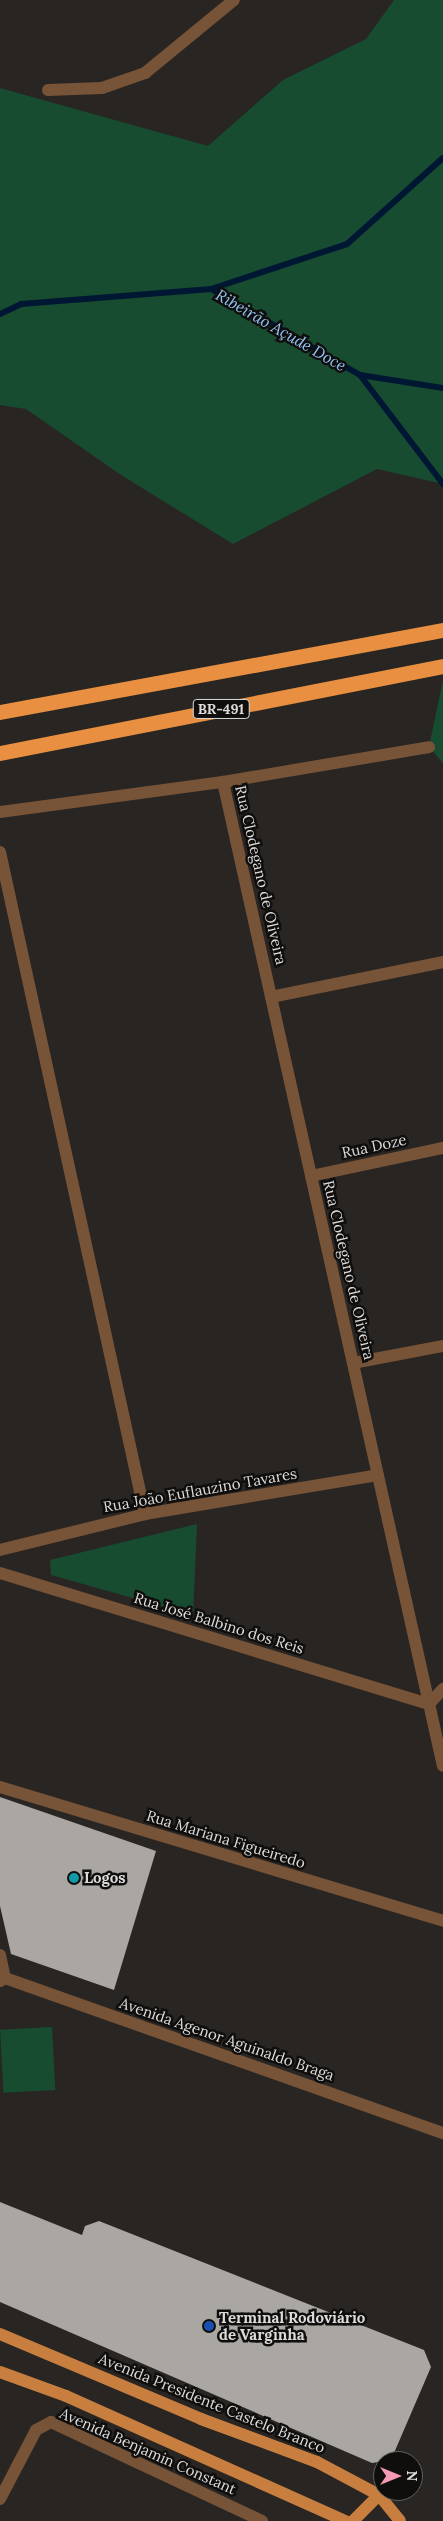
<!DOCTYPE html>
<html>
<head>
<meta charset="utf-8">
<style>
	body { margin:0 }
	#map { position:relative; width:443px; height:2521px; overflow:hidden; background:#282522; font-family:Lora,serif }
	div>[style] { position:absolute }
	.green>* { inset:0; background:#184c30; transform-origin:0 0 }
	.stream>* { height:6px; margin:-3px; padding:0 3px; transform-origin:3px; border-radius:3px; background:#001733 }
	.building>* { inset:0; background:#aaa7a3 }
	.minor>* { height:12px; margin:-6px; padding:0 6px; transform-origin:6px; border-radius:6px; background:#775337 }
	.major>* { height:12px; margin:-6px; padding:0 6px; transform-origin:6px; border-radius:6px; background:#c87e3f }
	.highway>* { height:15px; margin:-7.5px; padding:0 7.5px; transform-origin:7.5px; border-radius:7.5px; background:#e88f41 }
	.dots>* { width:14px; height:14px; translate:-50% -50%; box-sizing:border-box; border:2px solid #100e0d; border-radius:50% }
	span { translate:-50% -50%; white-space:nowrap; text-align:center; line-height:1.15; -webkit-text-stroke:5px #100e0d; paint-order:stroke }
	.shield-label span { padding:1px 4px; background:#100e0d; border:1px solid; border-radius:4px; -webkit-text-stroke-width:0 }
	.shield-label { font-size:14px; color:#dddcda; font-weight:700 }
	.street-label { font-size:15px; color:#dddcda }
	.poi-label { font-size:15px; color:#dddcda; font-weight:700 }
	.left { translate:0 -50%; text-align:left }
	.water-label { font-size:16px; color:#92c4f6; font-style:italic }
	.north { position:absolute; left:373px; top:2451px; width:50px; height:50px; box-sizing:border-box; background:#100e0d; border:1px solid #62605f; border-radius:50%; rotate:90deg; font-size:14px; font-weight:700; line-height:20px; text-align:center; color:#dddcda }
	.north::after { content:''; display:block; margin:auto; width:18px; height:22px; background:#f19ab1; clip-path:polygon(50% 0,100% 100%,50% 72%,0 100%) }
</style>
</head>
<body>
<div id="map">
	<div class="green">
		<div style="clip-path:polygon(394px 0,443px 0,443px 484px,377px 469px,233px 544px,121px 475px,26px 409px,0 405px,0 88px,208px 146px,283px 80px,366px 39px)"></div>
		<div style="clip-path:polygon(443px 680px,443px 763px,429px 747px)"></div>
		<div style="clip-path:polygon(197px 1524px,193px 1615px,51px 1575px,50px 1560px)"></div>
		<div style="left:52px;top:2027px;width:63px;height:52px;rotate:87deg"></div>
	</div>
	<div class="stream">
		<div style="left:211px;top:289px;width:143px;rotate:-18.3deg"></div>
		<div style="left:347px;top:244px;width:129px;rotate:-41.9deg"></div>
		<div style="left:0;top:314px;width:23px;rotate:-25deg"></div>
		<div style="left:21px;top:304px;width:191px;rotate:-4.5deg"></div>
		<div style="left:211px;top:289px;width:172px;rotate:30deg"></div>
		<div style="left:360px;top:375px;width:84px;rotate:8.9deg"></div>
		<div style="left:360px;top:375px;width:137px;rotate:52.7deg"></div>
	</div>
	<div class="building">
		<div style="clip-path:polygon(0 1797px,156px 1851px,114px 1990px,11px 1954px,0 1906px)"></div>
		<div style="clip-path:polygon(0 2202px,82px 2235px,85px 2226px,99px 2221px,424px 2350px,431px 2367px,391px 2460px,372px 2463px,0 2302px)"></div>
	</div>
	<div class="minor">
		<div style="left:48px;top:90px;width:54px;rotate:-2.1deg"></div>
		<div style="left:102px;top:88px;width:46px;rotate:-19.2deg"></div>
		<div style="left:145px;top:73px;width:115px;rotate:-39.4deg"></div>
		<div style="left:223px;top:782px;width:1008px;rotate:77.4deg"></div>
		<div style="left:0;top:812px;width:225px;rotate:-7.7deg"></div>
		<div style="left:223px;top:782px;width:209px;rotate:-9.6deg"></div>
		<div style="left:0;top:852px;width:678px;rotate:77.65deg"></div>
		<div style="left:271px;top:997px;width:176px;rotate:-11.5deg"></div>
		<div style="left:311px;top:1176px;width:135px;rotate:-12deg"></div>
		<div style="left:353px;top:1363px;width:92px;rotate:-10.7deg"></div>
		<div style="left:0;top:1550px;width:149px;rotate:-13.9deg"></div>
		<div style="left:145px;top:1514px;width:236px;rotate:-9.5deg"></div>
		<div style="left:0;top:1573px;width:449px;rotate:17deg"></div>
		<div style="left:429px;top:1704px;width:21px;rotate:-47deg"></div>
		<div style="left:0;top:1787px;width:463px;rotate:16.8deg"></div>
		<div style="left:0;top:1955px;width:24px;rotate:78deg"></div>
		<div style="left:0;top:1981px;width:6px;rotate:-31deg"></div>
		<div style="left:5px;top:1978px;width:465px;rotate:19.5deg"></div>
		<div style="left:0;top:2499px;width:78px;rotate:-62.4deg"></div>
		<div style="left:36px;top:2430px;width:17px;rotate:-28deg"></div>
		<div style="left:51px;top:2422px;width:233px;rotate:25.1deg"></div>
	</div>
	<div class="major">
		<div style="left:0;top:2334px;width:218px;rotate:22.9deg"></div>
		<div style="left:201px;top:2419px;width:124px;rotate:20.3deg"></div>
		<div style="left:317px;top:2462px;width:70px;rotate:28deg"></div>
		<div style="left:379px;top:2495px;width:33px;rotate:51deg"></div>
		<div style="left:0;top:2372px;width:70px;rotate:20deg"></div>
		<div style="left:66px;top:2396px;width:307px;rotate:24.1deg"></div>
		<div style="left:353px;top:2521px;width:37px;rotate:-45deg"></div>
	</div>
	<div class="highway">
		<div style="left:0;top:712px;width:451px;rotate:-10.5deg"></div>
		<div style="left:0;top:753px;width:451px;rotate:-11.1deg"></div>
	</div>
	<div class="dots">
		<div style="left:74px;top:1878px;background:#0f9aa8"></div>
		<div style="left:209px;top:2326px;background:#1a4fb4"></div>
	</div>
	<div class="shield-label">
		<span style="left:221px;top:709px">BR-491</span>
	</div>
	<div class="street-label">
		<span style="left:261px;top:875px;rotate:77deg">Rua Clodegano de Oliveira</span>
		<span style="left:374px;top:1146px;rotate:-12deg">Rua Doze</span>
		<span style="left:349px;top:1270px;rotate:77deg">Rua Clodegano de Oliveira</span>
		<span style="left:200px;top:1490px;rotate:-10deg">Rua João Euflauzino Tavares</span>
		<span style="left:219px;top:1623px;rotate:17deg">Rua José Balbino dos Reis</span>
		<span style="left:226px;top:1839px;rotate:17deg">Rua Mariana Figueiredo</span>
		<span style="left:227px;top:2039px;rotate:19deg">Avenida Agenor Aguinaldo Braga</span>
		<span style="left:212px;top:2403px;rotate:22deg">Avenida Presidente Castelo Branco</span>
		<span style="left:148px;top:2451px;rotate:24deg">Avenida Benjamin Constant</span>
	</div>
	<div class="poi-label">
		<span class="left" style="left:84px;top:1878px">Logos</span>
		<span class="left" style="left:219px;top:2326px">Terminal Rodoviário<br>de Varginha</span>
	</div>
	<div class="water-label">
		<span style="left:281px;top:330px;rotate:30deg">Ribeirão Açude Doce</span>
	</div>
	<div class="north">N</div>
</div>
</body>
</html>
